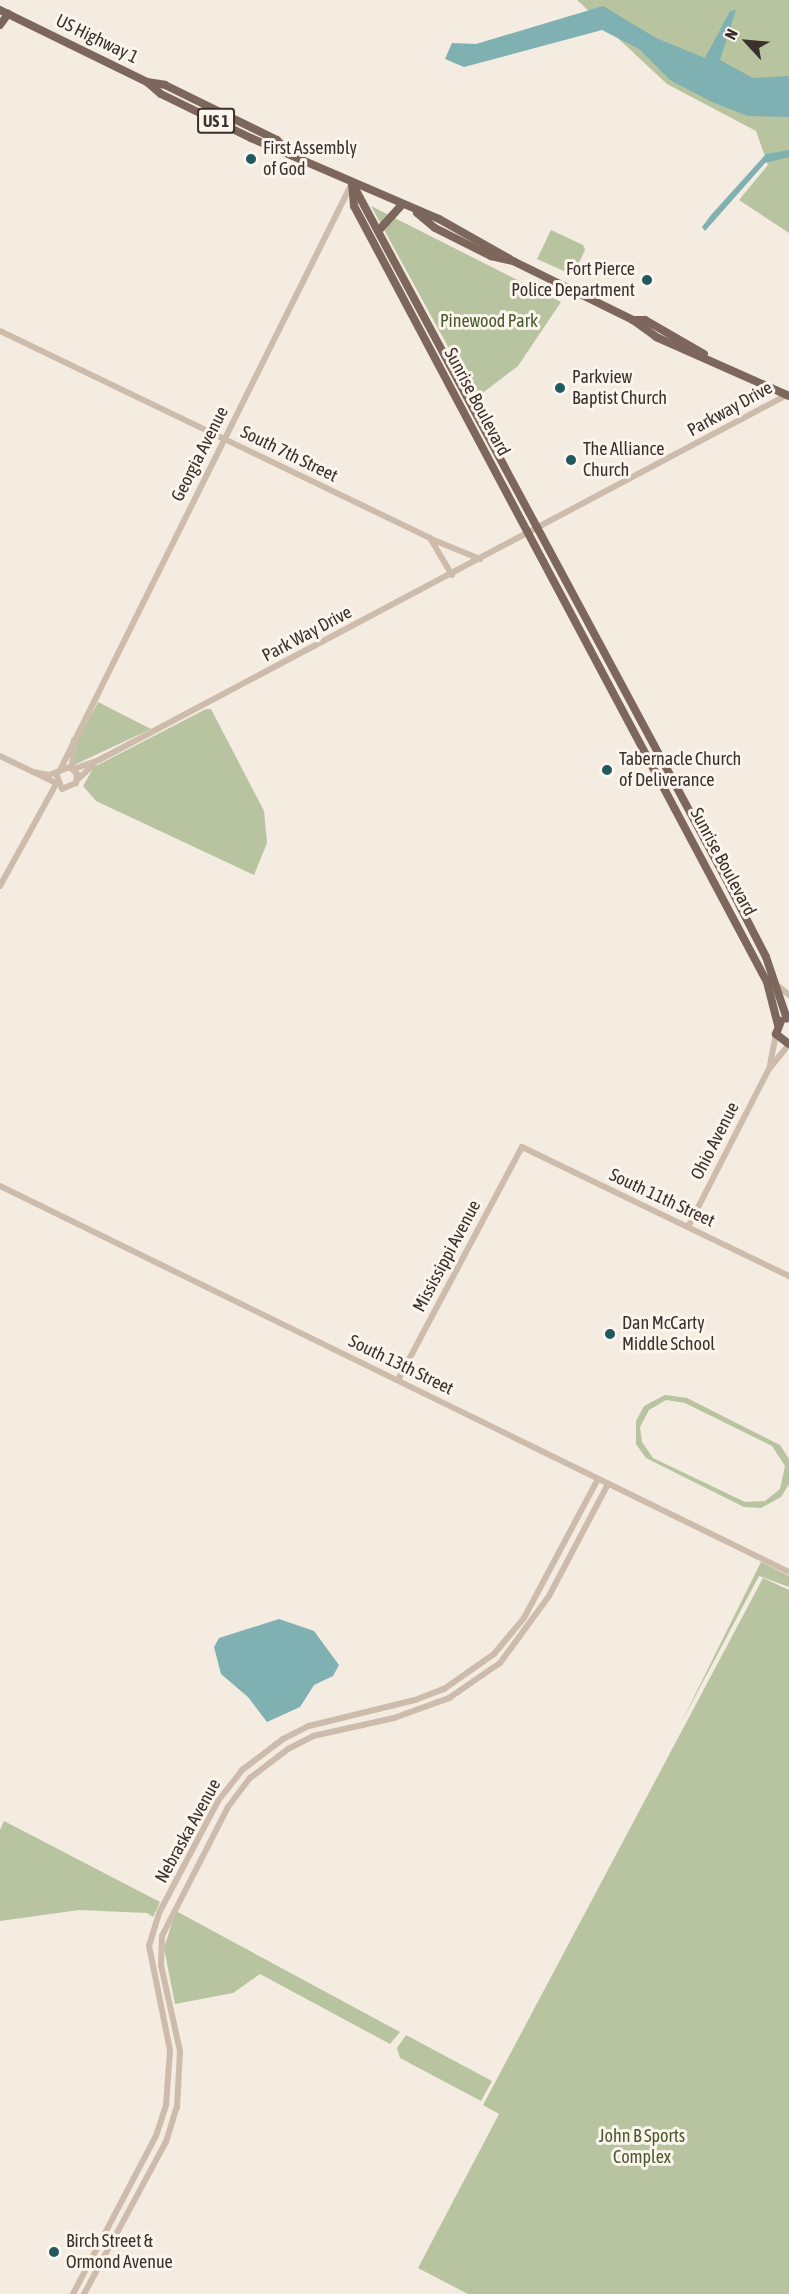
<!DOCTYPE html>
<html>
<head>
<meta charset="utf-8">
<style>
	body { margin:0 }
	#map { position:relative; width:789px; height:2294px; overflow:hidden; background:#f4ebe1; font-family:"Asap Condensed",sans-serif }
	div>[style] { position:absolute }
	.green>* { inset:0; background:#b8c4a0 }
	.water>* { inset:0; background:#7fb0b2 }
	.minor>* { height:6px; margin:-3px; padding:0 3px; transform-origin:3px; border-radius:3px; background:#cdbbac }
	.major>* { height:8px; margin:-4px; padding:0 4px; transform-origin:4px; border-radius:4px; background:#7d675c }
	.dots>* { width:16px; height:16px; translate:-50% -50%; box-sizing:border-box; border:3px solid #fbf5ee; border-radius:50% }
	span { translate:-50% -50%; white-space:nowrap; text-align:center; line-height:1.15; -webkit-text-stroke:6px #fbf5ee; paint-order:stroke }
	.shield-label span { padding:2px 4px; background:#fbf5ee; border:2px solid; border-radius:4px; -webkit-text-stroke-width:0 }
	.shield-label { font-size:16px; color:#3b302b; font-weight:700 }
	.street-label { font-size:18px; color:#3b302b }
	.poi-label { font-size:18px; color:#3b302b }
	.left { translate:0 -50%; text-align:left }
	.right { translate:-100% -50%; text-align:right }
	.park-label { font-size:18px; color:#4a5a2e }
	.north { position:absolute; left:717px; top:12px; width:60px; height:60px; -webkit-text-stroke:4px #fbf5ee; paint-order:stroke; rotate:296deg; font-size:16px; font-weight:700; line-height:24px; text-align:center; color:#3b302b }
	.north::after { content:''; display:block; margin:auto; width:21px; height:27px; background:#3b302b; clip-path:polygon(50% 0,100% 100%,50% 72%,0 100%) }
</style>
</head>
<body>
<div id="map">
	<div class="green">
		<div style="clip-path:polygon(577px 0,789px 0,789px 233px,739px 200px,768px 165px,756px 131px,667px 84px)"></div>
		<div style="clip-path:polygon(371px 206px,561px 302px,518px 366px,476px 398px)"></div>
		<div style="clip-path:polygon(551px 230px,583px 245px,585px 250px,573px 275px,537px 259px)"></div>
		<div style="clip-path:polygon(98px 702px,151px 729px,74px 765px,77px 741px)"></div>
		<div style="clip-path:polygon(206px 709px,211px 709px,264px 811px,267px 843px,254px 875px,96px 801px,83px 786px,94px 767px)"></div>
		<div style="clip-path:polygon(evenodd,665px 1395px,687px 1398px,780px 1445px,789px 1459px,789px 1484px,781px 1497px,761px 1508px,744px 1507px,646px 1458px,636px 1444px,636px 1421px,644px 1406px,665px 1395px,666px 1400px,685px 1403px,772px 1446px,785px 1466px,780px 1489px,765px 1501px,745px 1502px,653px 1458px,642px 1442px,640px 1427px,649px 1410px,666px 1400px)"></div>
		<div style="clip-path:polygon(761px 1562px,789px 1576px,789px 1587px,759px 1576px,680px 1725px)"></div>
		<div style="clip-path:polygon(763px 1578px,789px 1590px,789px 2294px,468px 2294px,418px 2268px,499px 2114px,483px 2105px)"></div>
		<div style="clip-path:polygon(4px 1821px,160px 1902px,153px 1917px,147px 1913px,79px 1910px,0 1921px,0 1830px)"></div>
		<div style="clip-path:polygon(176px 1911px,400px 2032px,390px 2044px,260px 1974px,233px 1993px,175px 2004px,164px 1948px)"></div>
		<div style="clip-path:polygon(406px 2035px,492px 2081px,481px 2101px,400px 2058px,397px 2048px)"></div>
	</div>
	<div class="water">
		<div style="clip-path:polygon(603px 6px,656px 38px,705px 58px,730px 11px,736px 10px,720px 60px,753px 78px,789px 76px,789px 117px,748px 116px,712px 102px,670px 80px,639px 49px,602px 30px,464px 67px,445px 59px,452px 43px,476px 44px)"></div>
		<div style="clip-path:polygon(789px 150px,789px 157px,765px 163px,705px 231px,702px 227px,711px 215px,766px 154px)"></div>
		<div style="clip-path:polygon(279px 1619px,314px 1631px,339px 1665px,333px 1676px,314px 1685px,300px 1707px,267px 1722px,248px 1697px,221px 1674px,214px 1647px,219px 1638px)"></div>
	</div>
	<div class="minor">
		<div style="left:0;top:331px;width:477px;rotate:25.7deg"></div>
		<div style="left:430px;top:538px;width:43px;rotate:59.3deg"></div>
		<div style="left:431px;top:539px;width:53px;rotate:22.2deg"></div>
		<div style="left:0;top:756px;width:62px;rotate:25.7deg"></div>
		<div style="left:61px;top:768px;width:653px;rotate:-63.55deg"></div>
		<div style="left:72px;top:768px;width:28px;rotate:-86deg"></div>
		<div style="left:74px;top:769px;width:27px;rotate:-20deg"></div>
		<div style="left:99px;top:760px;width:779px;rotate:-27.95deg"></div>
		<div style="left:33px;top:772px;width:16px;rotate:11deg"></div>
		<div style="left:49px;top:775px;width:22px;rotate:-21deg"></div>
		<div style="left:70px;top:767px;width:10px;rotate:45deg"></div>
		<div style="left:77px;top:774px;width:9px;rotate:96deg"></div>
		<div style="left:76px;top:783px;width:15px;rotate:157deg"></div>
		<div style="left:62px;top:789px;width:17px;rotate:-111deg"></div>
		<div style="left:77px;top:780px;width:23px;rotate:-43deg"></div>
		<div style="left:0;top:886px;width:116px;rotate:-61.2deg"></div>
		<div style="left:778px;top:986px;width:14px;rotate:39deg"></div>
		<div style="left:770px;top:1065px;width:32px;rotate:-79deg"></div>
		<div style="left:0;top:1186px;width:878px;rotate:26.07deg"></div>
		<div style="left:688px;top:1227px;width:178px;rotate:-62.9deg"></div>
		<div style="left:769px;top:1069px;width:32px;rotate:-51deg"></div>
		<div style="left:398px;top:1380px;width:264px;rotate:-62deg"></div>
		<div style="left:522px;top:1147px;width:297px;rotate:25.8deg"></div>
		<div style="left:73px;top:2294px;width:178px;rotate:-62.3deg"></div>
		<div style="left:156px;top:2136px;width:33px;rotate:-72deg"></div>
		<div style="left:166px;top:2105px;width:55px;rotate:-85.8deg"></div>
		<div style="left:170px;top:2050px;width:106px;rotate:-101.4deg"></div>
		<div style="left:149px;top:1946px;width:37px;rotate:-73deg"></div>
		<div style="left:160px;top:1911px;width:124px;rotate:-62.2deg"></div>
		<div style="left:218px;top:1801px;width:39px;rotate:-52deg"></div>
		<div style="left:242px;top:1770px;width:51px;rotate:-37.1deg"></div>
		<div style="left:283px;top:1739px;width:29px;rotate:-27deg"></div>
		<div style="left:309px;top:1726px;width:109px;rotate:-13.8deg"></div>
		<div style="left:415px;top:1700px;width:31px;rotate:-21deg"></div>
		<div style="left:444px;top:1689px;width:61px;rotate:-35deg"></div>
		<div style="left:494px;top:1654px;width:47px;rotate:-50.2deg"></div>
		<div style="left:524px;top:1618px;width:157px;rotate:-62deg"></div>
		<div style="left:84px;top:2294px;width:173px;rotate:-61.7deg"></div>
		<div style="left:166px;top:2142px;width:37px;rotate:-73deg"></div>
		<div style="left:177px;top:2107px;width:56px;rotate:-86.9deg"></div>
		<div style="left:180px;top:2051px;width:88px;rotate:-102.5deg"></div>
		<div style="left:161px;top:1965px;width:29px;rotate:-88deg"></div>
		<div style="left:162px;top:1936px;width:145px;rotate:-62.9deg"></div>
		<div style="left:228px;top:1807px;width:36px;rotate:-53deg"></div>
		<div style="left:250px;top:1778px;width:48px;rotate:-37.3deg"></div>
		<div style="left:288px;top:1749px;width:28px;rotate:-27deg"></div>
		<div style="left:313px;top:1736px;width:83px;rotate:-12.5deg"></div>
		<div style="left:394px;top:1718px;width:59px;rotate:-20deg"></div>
		<div style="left:449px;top:1698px;width:62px;rotate:-34.5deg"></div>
		<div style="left:500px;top:1663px;width:83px;rotate:-53.8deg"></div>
		<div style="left:549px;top:1596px;width:127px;rotate:-62.2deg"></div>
	</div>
	<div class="major">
		<div style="left:0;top:10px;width:164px;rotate:26.1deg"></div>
		<div style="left:147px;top:82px;width:18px;rotate:9deg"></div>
		<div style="left:165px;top:85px;width:125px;rotate:26.2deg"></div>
		<div style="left:277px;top:140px;width:16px;rotate:45deg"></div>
		<div style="left:0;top:25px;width:14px;rotate:-54deg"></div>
		<div style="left:147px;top:82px;width:18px;rotate:41deg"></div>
		<div style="left:161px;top:94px;width:100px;rotate:26.1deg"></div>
		<div style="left:251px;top:138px;width:205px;rotate:23.3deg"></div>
		<div style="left:439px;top:219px;width:81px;rotate:29.4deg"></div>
		<div style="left:352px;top:183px;width:23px;rotate:85deg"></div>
		<div style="left:354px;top:206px;width:879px;rotate:61.98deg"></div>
		<div style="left:767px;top:982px;width:44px;rotate:75.7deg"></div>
		<div style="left:352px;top:183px;width:792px;rotate:61.75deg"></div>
		<div style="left:727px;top:881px;width:85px;rotate:62.8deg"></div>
		<div style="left:766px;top:957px;width:65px;rotate:71.3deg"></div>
		<div style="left:417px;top:213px;width:23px;rotate:40deg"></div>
		<div style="left:435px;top:228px;width:63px;rotate:26.6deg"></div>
		<div style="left:491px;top:256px;width:23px;rotate:13deg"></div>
		<div style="left:513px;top:261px;width:134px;rotate:26.2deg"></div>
		<div style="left:633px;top:320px;width:29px;rotate:36deg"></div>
		<div style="left:656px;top:337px;width:145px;rotate:23.9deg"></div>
		<div style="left:380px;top:229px;width:31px;rotate:-48deg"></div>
		<div style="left:633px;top:320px;width:12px"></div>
		<div style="left:645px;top:320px;width:68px;rotate:30deg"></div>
		<div style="left:781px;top:1021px;width:14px;rotate:111deg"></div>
		<div style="left:776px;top:1034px;width:16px;rotate:38deg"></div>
	</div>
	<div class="dots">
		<div style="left:251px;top:159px;background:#1f5a5e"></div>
		<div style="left:647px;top:280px;background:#1f5a5e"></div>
		<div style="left:560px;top:388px;background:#1f5a5e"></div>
		<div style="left:571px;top:460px;background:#1f5a5e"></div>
		<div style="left:607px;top:770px;background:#1f5a5e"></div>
		<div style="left:610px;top:1334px;background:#1f5a5e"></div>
		<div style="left:54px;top:2252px;background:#1f5a5e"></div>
	</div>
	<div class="shield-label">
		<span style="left:216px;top:121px">US 1</span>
	</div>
	<div class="street-label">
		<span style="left:97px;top:39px;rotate:26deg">US Highway 1</span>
		<span style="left:477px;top:402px;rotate:62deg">Sunrise Boulevard</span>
		<span style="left:730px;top:409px;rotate:-29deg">Parkway Drive</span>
		<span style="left:200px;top:454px;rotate:-63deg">Georgia Avenue</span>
		<span style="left:289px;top:454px;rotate:26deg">South 7th Street</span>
		<span style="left:307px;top:634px;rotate:-28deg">Park Way Drive</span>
		<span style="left:723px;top:862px;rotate:62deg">Sunrise Boulevard</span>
		<span style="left:715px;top:1141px;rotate:-63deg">Ohio Avenue</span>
		<span style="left:662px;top:1198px;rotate:25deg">South 11th Street</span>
		<span style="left:447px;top:1256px;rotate:-62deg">Mississippi Avenue</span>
		<span style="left:401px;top:1365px;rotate:26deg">South 13th Street</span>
		<span style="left:188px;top:1831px;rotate:-61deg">Nebraska Avenue</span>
	</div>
	<div class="poi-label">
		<span class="left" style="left:263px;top:159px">First Assembly<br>of God</span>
		<span class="right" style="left:635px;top:280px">Fort Pierce<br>Police Department</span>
		<span class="left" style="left:572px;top:388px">Parkview<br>Baptist Church</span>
		<span class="left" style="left:583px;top:460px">The Alliance<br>Church</span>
		<span class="left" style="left:619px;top:770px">Tabernacle Church<br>of Deliverance</span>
		<span class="left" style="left:622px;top:1334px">Dan McCarty<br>Middle School</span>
		<span class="left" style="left:66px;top:2252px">Birch Street &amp;<br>Ormond Avenue</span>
	</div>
	<div class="park-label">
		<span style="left:489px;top:321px">Pinewood Park</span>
		<span style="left:642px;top:2147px">John B Sports<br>Complex</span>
	</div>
	<div class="north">N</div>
</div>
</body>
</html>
